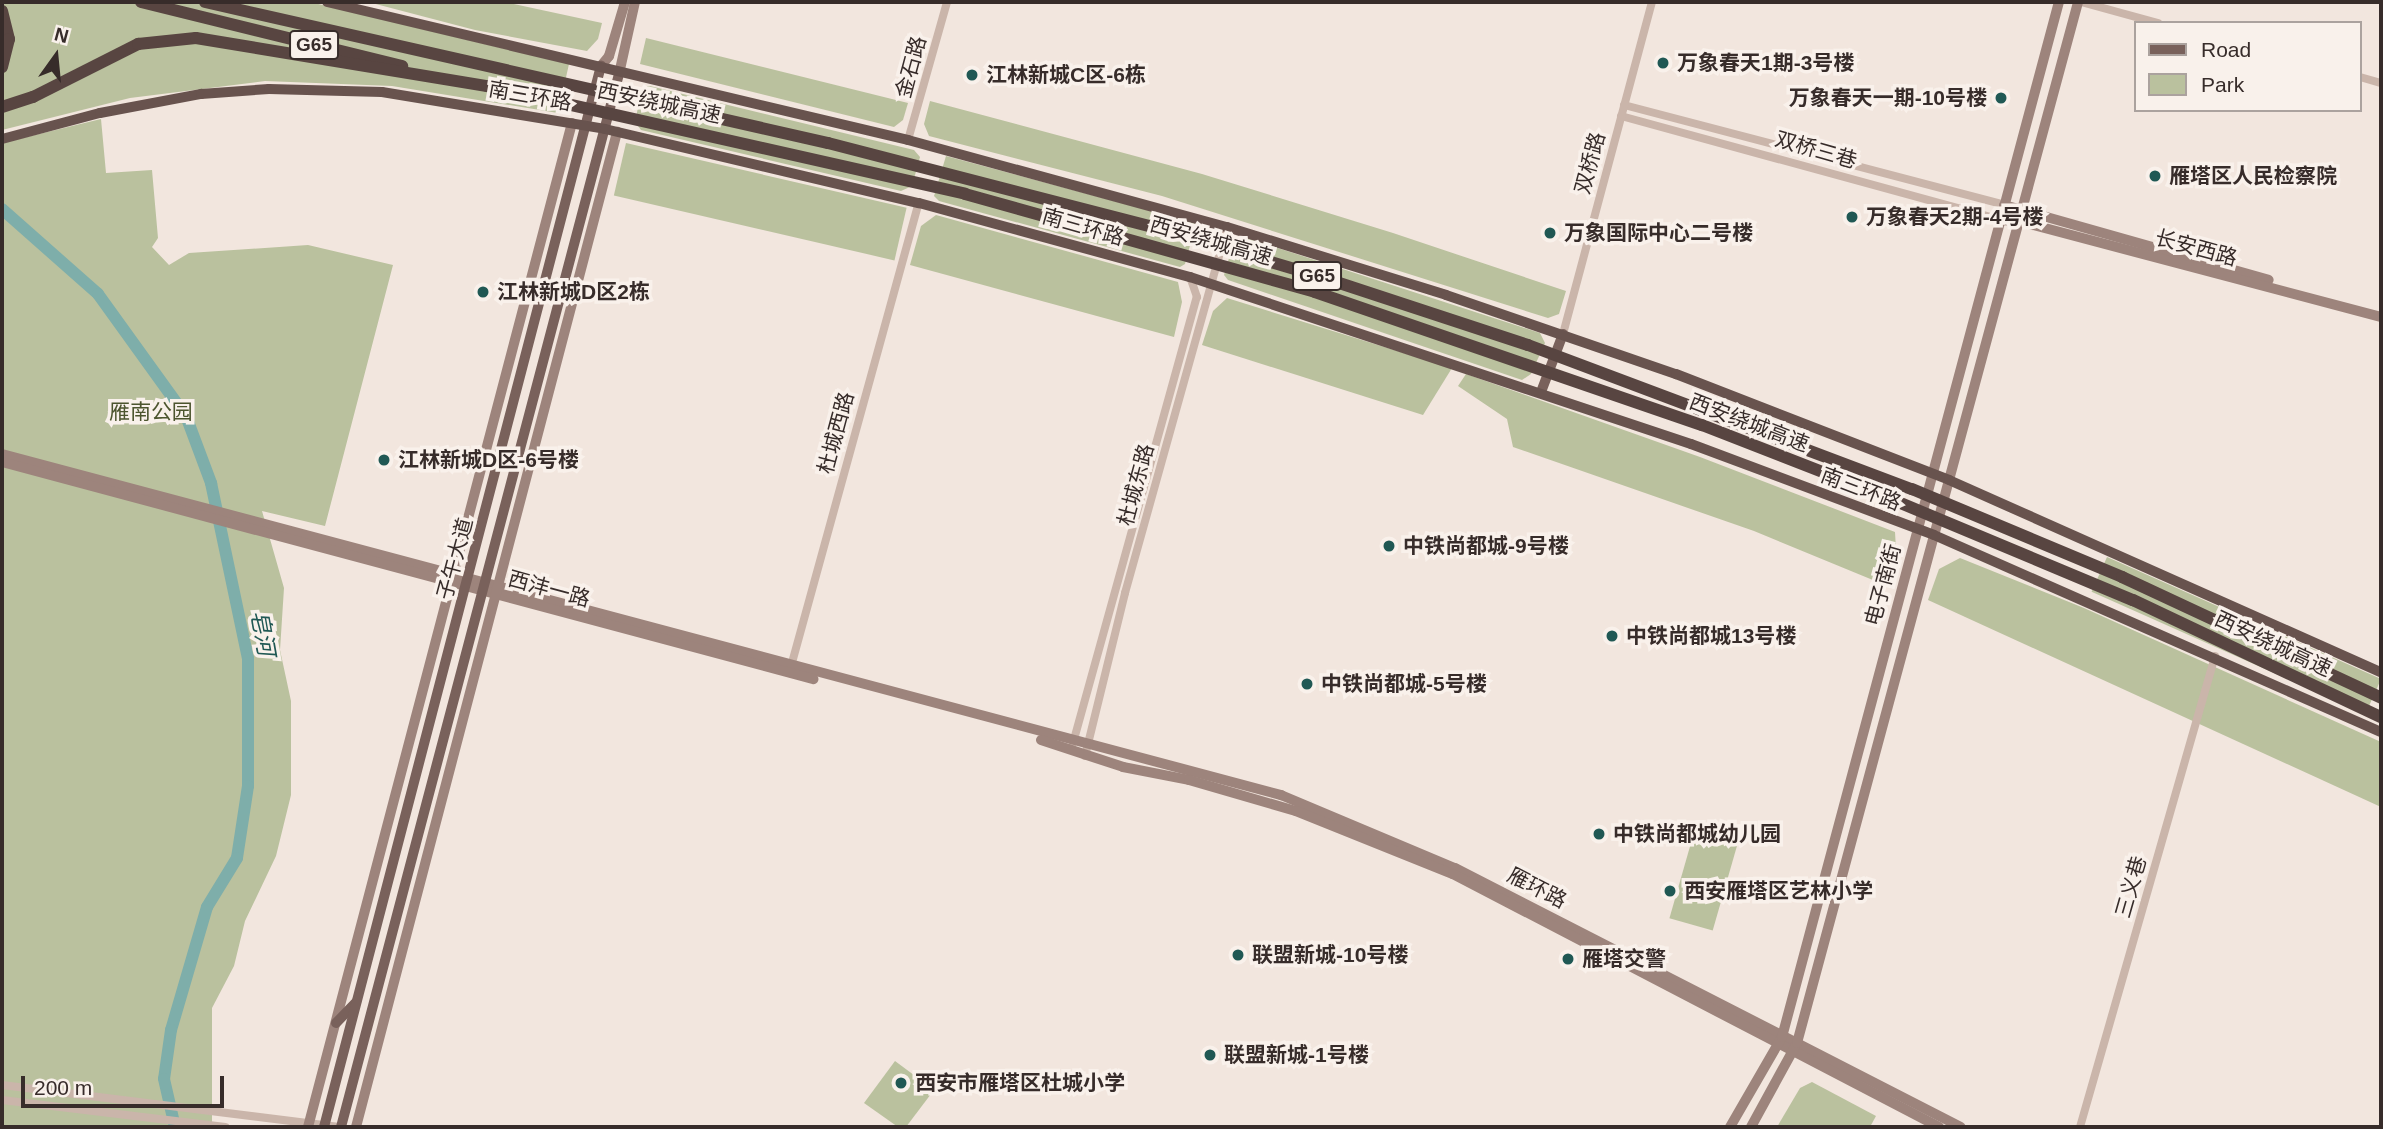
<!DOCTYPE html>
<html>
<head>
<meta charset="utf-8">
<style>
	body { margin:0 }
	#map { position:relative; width:2383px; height:1129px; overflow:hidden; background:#f2e6de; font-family:Helvetica,"Noto Sans SC",sans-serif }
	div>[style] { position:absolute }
	.green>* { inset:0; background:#bac19e; transform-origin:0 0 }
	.river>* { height:12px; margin:-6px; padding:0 6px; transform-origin:6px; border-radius:6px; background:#7eaeaa }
	.tertiary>* { height:8px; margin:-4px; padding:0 4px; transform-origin:4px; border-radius:4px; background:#cab5aa }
	.secondary>* { height:10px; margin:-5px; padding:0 5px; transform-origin:5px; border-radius:5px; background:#9d847c }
	.primary>* { height:10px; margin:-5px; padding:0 5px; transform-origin:5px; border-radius:5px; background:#79615b }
	.trunk>* { height:10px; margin:-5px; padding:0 5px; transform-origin:5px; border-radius:5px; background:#68534e }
	.motorway>* { height:12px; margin:-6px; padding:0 6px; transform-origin:6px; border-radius:6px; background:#584541 }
	.motorway-bridge>* { height:12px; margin:-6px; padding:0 6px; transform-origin:6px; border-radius:6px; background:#584541 }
	.dots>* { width:19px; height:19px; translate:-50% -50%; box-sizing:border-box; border:4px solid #f9f1eb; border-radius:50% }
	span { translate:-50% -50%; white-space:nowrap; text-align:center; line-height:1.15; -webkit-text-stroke:7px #f9f1eb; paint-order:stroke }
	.shield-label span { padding:2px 5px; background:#f9f1eb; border:2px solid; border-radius:5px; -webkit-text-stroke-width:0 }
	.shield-label { font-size:19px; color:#372c2a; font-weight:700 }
	.poi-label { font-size:21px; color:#372c2a; font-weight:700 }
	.left { translate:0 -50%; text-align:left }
	.right { translate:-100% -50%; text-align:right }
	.street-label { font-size:21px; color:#372c2a }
	.park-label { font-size:21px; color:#4c552e }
	.water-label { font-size:23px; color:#205854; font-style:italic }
	.frame { position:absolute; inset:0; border:4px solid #372c2a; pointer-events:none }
	.legend { position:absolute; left:2134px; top:21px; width:228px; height:91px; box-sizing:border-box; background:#f9f1eb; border:2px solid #aba29e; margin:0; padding:9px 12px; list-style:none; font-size:21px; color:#372c2a }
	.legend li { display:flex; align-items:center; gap:14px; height:35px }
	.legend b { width:35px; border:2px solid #aba29e }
	.north { position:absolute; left:21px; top:21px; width:70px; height:70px; -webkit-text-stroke:5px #f9f1eb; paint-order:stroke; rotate:15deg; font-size:19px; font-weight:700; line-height:28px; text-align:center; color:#372c2a }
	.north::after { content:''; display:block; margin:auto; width:24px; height:32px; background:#372c2a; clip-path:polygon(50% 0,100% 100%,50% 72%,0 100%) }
	.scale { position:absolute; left:21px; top:1076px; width:203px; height:32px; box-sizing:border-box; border:4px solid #372c2a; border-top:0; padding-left:9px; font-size:21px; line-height:24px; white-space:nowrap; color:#372c2a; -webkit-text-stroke:5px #f9f1eb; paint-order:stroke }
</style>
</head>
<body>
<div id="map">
	<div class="green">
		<div style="clip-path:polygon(2px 2px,310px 2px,569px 64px,558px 113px,392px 86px,265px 81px,130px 98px,2px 130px)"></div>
		<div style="clip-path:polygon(368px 2px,505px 2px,602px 23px,598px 39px,587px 51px,475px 30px)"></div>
		<div style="clip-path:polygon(646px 38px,908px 103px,903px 120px,894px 127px,640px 64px)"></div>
		<div style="clip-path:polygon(650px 86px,914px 150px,920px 157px,912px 186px,901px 191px,641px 130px,635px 122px,642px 88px)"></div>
		<div style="clip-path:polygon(930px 101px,1202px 174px,1393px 233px,1566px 291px,1559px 314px,1548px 318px,1162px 196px,929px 136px,924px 124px)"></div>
		<div style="clip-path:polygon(101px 119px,106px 173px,152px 170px,158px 238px,152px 247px,169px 265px,189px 253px,308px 245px,393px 265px,325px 526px,262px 511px,284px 588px,280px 650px,291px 701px,291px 795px,276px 856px,245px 921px,234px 966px,212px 1008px,212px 1127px,2px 1127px,2px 143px)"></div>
		<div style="left:626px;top:143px;width:288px;height:54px;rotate:13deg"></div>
		<div style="clip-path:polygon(946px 156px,1196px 223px,1185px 264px,1180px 267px,939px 201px,934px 196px)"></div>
		<div style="clip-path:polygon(936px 215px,1178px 282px,1182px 302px,1174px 337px,910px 265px,921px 226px)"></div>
		<div style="clip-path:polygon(1247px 238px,1540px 333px,1545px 343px,1531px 374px,1522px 380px,1228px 280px,1224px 275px,1234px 241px)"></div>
		<div style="clip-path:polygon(1227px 298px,1452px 368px,1423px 415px,1202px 345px,1213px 311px)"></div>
		<div style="clip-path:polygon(1466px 374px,1700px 457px,1895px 532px,1896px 549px,1885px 585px,1754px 531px,1513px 447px,1507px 419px,1458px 386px)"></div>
		<div style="left:2107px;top:557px;width:300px;height:38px;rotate:24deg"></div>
		<div style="clip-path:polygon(1960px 558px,2084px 608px,2381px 742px,2381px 807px,1928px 600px,1939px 569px)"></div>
		<div style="left:1697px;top:822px;width:45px;height:100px;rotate:16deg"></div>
		<div style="clip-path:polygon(895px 1061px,934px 1090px,906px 1127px,898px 1127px,864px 1103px)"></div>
		<div style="clip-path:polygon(1812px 1082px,1876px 1116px,1870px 1127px,1777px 1127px,1800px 1088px)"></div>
	</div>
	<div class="river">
		<div style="left:2px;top:209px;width:128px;rotate:41.5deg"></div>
		<div style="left:98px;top:294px;width:150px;rotate:54.2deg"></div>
		<div style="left:186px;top:416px;width:72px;rotate:69.5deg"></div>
		<div style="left:211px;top:483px;width:179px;rotate:78.1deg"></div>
		<div style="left:248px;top:658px;width:128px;rotate:90deg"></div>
		<div style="left:248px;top:786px;width:73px;rotate:98.7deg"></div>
		<div style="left:237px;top:858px;width:57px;rotate:121.5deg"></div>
		<div style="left:207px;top:907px;width:128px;rotate:106.3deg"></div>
		<div style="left:171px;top:1030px;width:49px;rotate:98.1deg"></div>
		<div style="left:164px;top:1079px;width:49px;rotate:77.1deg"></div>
	</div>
	<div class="tertiary">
		<div style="left:2081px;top:2px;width:80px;rotate:15.3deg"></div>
		<div style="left:2360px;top:77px;width:22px;rotate:16deg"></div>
		<div style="left:1624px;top:105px;width:393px;rotate:14.7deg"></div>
		<div style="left:1621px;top:116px;width:393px;rotate:15.3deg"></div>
		<div style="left:908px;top:140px;width:143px;rotate:-74.2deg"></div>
		<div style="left:1563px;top:334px;width:344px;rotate:-75deg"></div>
		<div style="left:790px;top:670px;width:484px;rotate:-74.6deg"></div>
		<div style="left:1073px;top:743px;width:463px;rotate:-74.5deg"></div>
		<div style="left:1197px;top:297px;width:21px;rotate:-109deg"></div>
		<div style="left:1085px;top:756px;width:168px;rotate:-76.2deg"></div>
		<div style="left:1125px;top:593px;width:380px;rotate:-74.4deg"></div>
		<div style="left:2px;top:1085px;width:340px;rotate:7.1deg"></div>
		<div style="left:2px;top:1100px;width:225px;rotate:6.9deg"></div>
		<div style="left:2080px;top:1127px;width:490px;rotate:-74deg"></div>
	</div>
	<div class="secondary">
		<div style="left:601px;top:66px;width:13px;rotate:-51deg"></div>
		<div style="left:609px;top:56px;width:56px;rotate:-73.5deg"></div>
		<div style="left:619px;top:74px;width:74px;rotate:-77.5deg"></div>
		<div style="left:2004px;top:205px;width:275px;rotate:15.8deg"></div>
		<div style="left:2000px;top:220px;width:18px;rotate:3deg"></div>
		<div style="left:2018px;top:221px;width:375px;rotate:14.8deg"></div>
		<div style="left:2px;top:454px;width:1324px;rotate:14.93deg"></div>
		<div style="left:1281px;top:795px;width:189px;rotate:22.8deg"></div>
		<div style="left:1455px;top:868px;width:568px;rotate:27.11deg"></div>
		<div style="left:2px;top:462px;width:840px;rotate:14.98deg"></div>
		<div style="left:1041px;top:740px;width:86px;rotate:18.2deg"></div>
		<div style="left:1123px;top:767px;width:67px;rotate:11.1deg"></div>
		<div style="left:1189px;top:780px;width:111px;rotate:16.2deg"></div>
		<div style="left:1296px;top:811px;width:169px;rotate:21.9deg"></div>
		<div style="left:1453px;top:874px;width:548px;rotate:27.5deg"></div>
		<div style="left:308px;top:1127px;width:1038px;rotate:-75.27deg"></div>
		<div style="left:356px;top:1127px;width:1029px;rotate:-75.3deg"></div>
		<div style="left:1730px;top:1127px;width:104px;rotate:-60deg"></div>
		<div style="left:1782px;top:1037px;width:1071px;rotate:-75.02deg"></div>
		<div style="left:1751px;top:1127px;width:96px;rotate:-61.3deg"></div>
		<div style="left:1797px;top:1043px;width:1078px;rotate:-74.89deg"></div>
	</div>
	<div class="primary">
		<div style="left:1541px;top:392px;width:62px;rotate:-69.2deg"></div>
		<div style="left:336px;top:1023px;width:29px;rotate:-46deg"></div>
		<div style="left:324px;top:1127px;width:1097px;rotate:-75.37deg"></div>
		<div style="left:341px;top:1127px;width:1089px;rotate:-75.21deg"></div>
	</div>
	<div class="trunk">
		<div style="left:327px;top:2px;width:597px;rotate:13.36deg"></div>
		<div style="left:908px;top:140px;width:331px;rotate:15.3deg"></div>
		<div style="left:1227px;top:227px;width:229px;rotate:17.2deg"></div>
		<div style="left:1446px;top:295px;width:243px;rotate:19deg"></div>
		<div style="left:1676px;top:374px;width:293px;rotate:21.2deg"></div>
		<div style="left:1949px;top:480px;width:473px;rotate:24deg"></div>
		<div style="left:2px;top:139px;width:101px;rotate:-14.9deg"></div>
		<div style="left:100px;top:113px;width:103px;rotate:-10.7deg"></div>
		<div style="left:201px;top:94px;width:68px;rotate:-4.2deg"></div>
		<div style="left:269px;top:89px;width:113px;rotate:1.5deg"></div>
		<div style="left:382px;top:92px;width:226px;rotate:9.4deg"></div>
		<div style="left:605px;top:129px;width:323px;rotate:13.3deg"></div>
		<div style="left:919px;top:203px;width:281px;rotate:15.3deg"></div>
		<div style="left:1190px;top:277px;width:528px;rotate:18.43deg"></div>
		<div style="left:1691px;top:444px;width:259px;rotate:20.5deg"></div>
		<div style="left:1934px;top:535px;width:488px;rotate:23.8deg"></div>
	</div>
	<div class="motorway">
		<div style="left:141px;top:2px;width:269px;rotate:13.8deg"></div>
		<div style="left:2px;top:11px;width:29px;rotate:76deg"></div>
		<div style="left:9px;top:39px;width:29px;rotate:104deg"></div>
		<div style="left:2px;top:107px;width:33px;rotate:-18deg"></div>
		<div style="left:33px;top:97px;width:118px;rotate:-26.8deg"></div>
		<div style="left:138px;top:44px;width:58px;rotate:-5.9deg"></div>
		<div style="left:196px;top:38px;width:295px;rotate:9.4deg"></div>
	</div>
	<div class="motorway-bridge">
		<div style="left:205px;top:2px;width:639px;rotate:12.75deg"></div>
		<div style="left:828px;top:143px;width:340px;rotate:14.5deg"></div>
		<div style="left:1157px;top:228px;width:168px;rotate:16.6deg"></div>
		<div style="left:1318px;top:276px;width:221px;rotate:18.2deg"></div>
		<div style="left:1528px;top:345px;width:410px;rotate:20.6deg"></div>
		<div style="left:1912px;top:489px;width:228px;rotate:22.7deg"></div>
		<div style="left:2122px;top:577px;width:286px;rotate:25deg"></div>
		<div style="left:487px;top:86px;width:490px;rotate:12.7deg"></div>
		<div style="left:965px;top:194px;width:363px;rotate:15.6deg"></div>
		<div style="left:1315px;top:292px;width:409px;rotate:19deg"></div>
		<div style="left:1702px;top:425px;width:190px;rotate:21.3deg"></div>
		<div style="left:1879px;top:494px;width:275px;rotate:22.7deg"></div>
		<div style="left:2133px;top:600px;width:274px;rotate:25.3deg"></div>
	</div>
	<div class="dots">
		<div style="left:1663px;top:63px;background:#205854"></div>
		<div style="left:972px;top:75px;background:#205854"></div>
		<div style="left:2001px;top:98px;background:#205854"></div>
		<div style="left:2155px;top:176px;background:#205854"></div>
		<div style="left:1852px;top:217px;background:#205854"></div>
		<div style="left:1550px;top:233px;background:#205854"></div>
		<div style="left:483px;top:292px;background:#205854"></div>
		<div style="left:384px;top:460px;background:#205854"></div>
		<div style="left:1389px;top:546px;background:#205854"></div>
		<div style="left:1612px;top:636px;background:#205854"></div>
		<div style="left:1307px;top:684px;background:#205854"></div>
		<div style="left:1599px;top:834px;background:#205854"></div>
		<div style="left:1670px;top:891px;background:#205854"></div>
		<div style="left:1238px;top:955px;background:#205854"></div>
		<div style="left:1568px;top:959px;background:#205854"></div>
		<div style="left:1210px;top:1055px;background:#205854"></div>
		<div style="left:901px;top:1083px;background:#205854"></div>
	</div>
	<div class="shield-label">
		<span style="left:314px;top:45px">G65</span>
		<span style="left:1317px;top:276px">G65</span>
	</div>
	<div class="poi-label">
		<span class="left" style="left:1677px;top:63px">万象春天1期-3号楼</span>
		<span class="left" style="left:986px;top:75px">江林新城C区-6栋</span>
		<span class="right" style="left:1987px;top:98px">万象春天一期-10号楼</span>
		<span class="left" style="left:2169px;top:176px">雁塔区人民检察院</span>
		<span class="left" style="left:1866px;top:217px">万象春天2期-4号楼</span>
		<span class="left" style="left:1564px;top:233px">万象国际中心二号楼</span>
		<span class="left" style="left:497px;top:292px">江林新城D区2栋</span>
		<span class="left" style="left:398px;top:460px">江林新城D区-6号楼</span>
		<span class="left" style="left:1403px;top:546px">中铁尚都城-9号楼</span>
		<span class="left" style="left:1626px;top:636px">中铁尚都城13号楼</span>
		<span class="left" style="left:1321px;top:684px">中铁尚都城-5号楼</span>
		<span class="left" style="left:1613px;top:834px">中铁尚都城幼儿园</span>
		<span class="left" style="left:1684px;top:891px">西安雁塔区艺林小学</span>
		<span class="left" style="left:1252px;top:955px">联盟新城-10号楼</span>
		<span class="left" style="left:1582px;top:959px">雁塔交警</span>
		<span class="left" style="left:1224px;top:1055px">联盟新城-1号楼</span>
		<span class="left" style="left:915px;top:1083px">西安市雁塔区杜城小学</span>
	</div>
	<div class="street-label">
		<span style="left:911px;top:67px;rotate:-75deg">金石路</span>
		<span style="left:530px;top:96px;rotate:10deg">南三环路</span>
		<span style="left:659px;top:103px;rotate:12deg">西安绕城高速</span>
		<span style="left:1816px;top:150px;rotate:16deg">双桥三巷</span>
		<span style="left:1590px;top:163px;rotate:-75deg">双桥路</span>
		<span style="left:1083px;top:227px;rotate:16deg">南三环路</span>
		<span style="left:1211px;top:241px;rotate:16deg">西安绕城高速</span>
		<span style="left:2196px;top:248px;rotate:15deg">长安西路</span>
		<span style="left:1749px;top:423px;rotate:21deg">西安绕城高速</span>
		<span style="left:836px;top:433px;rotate:-75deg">杜城西路</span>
		<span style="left:1136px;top:485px;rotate:-75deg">杜城东路</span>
		<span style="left:1861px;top:489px;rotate:21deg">南三环路</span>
		<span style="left:455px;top:559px;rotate:-75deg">子午大道</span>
		<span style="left:1883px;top:585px;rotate:-75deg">电子南街</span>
		<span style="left:549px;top:589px;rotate:15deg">西沣一路</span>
		<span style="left:2273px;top:644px;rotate:25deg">西安绕城高速</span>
		<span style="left:2131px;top:887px;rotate:-74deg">三义巷</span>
		<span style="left:1537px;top:888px;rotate:27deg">雁环路</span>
	</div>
	<div class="park-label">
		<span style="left:151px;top:412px">雁南公园</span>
	</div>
	<div class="water-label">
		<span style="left:263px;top:633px;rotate:80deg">皂河</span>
	</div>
	<div class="frame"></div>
	<ul class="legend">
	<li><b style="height:9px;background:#79615b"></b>Road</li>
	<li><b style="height:19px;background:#bac19e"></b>Park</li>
	</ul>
	<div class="north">N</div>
	<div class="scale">200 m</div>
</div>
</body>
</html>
